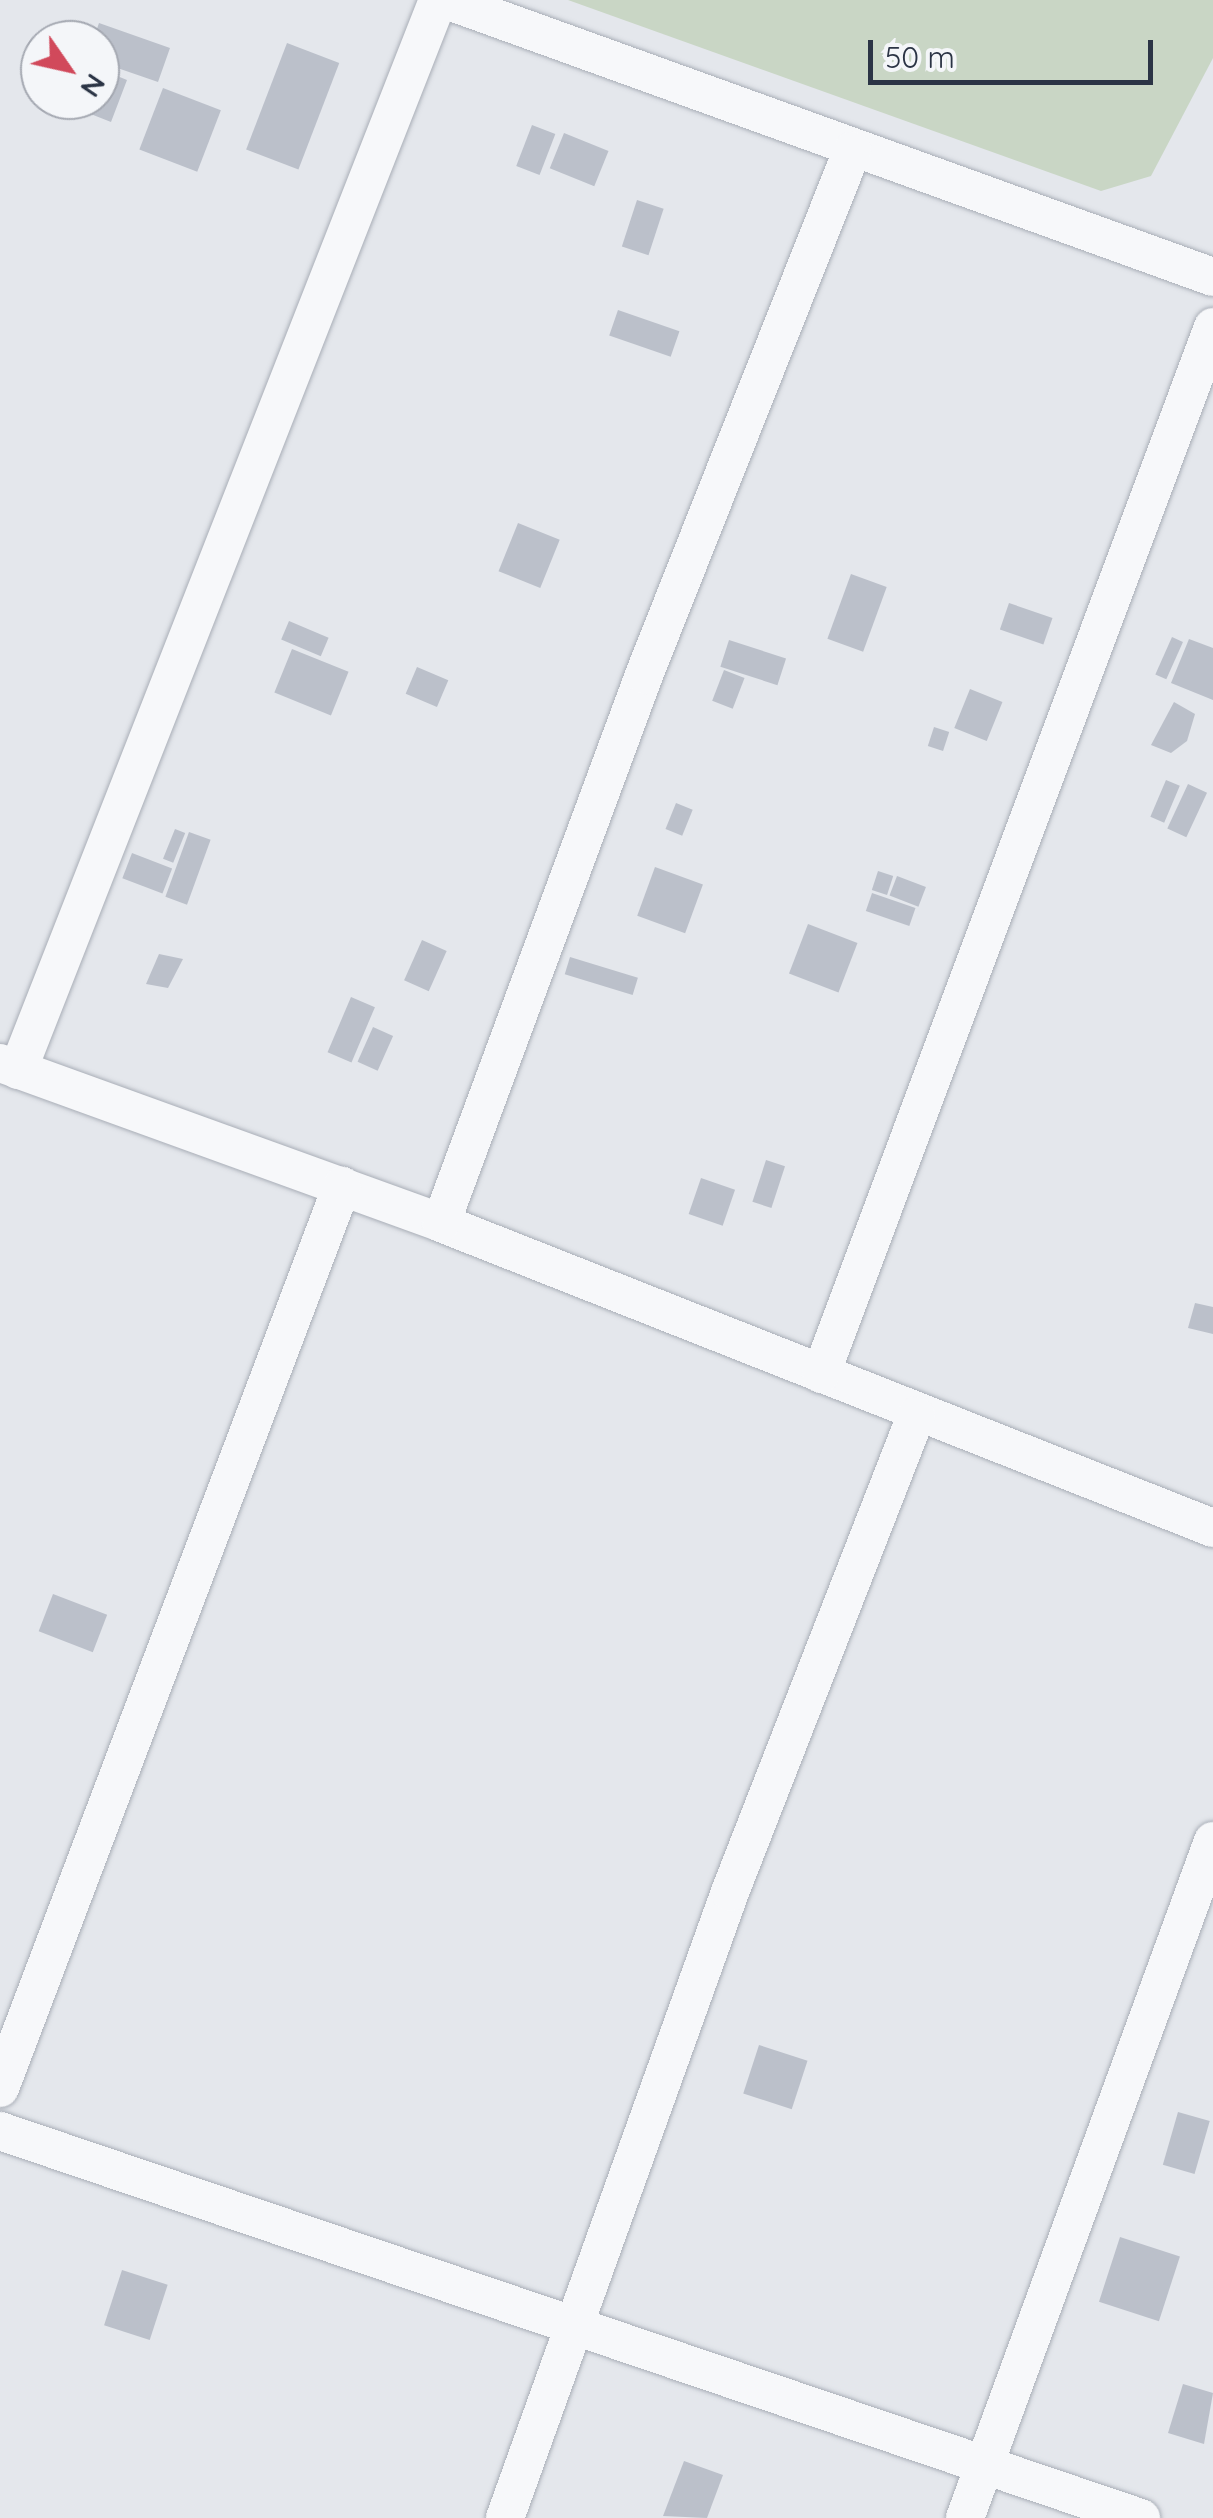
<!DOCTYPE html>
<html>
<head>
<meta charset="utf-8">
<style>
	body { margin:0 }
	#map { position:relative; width:1213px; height:2518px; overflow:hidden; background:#e4e7ec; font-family:Quicksand,sans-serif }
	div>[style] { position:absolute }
	.green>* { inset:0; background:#c9d6c5 }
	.building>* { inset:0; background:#bbc0ca; transform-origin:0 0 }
	.roads { filter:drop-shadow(0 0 2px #a9aeb7) drop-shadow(0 0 2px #a9aeb7) }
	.minor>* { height:38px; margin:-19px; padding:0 19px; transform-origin:19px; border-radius:19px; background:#f7f8fa }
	span { translate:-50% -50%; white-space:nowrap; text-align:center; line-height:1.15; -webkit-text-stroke:8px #f4f6f9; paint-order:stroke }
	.north { position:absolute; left:20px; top:20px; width:100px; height:100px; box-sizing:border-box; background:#f4f6f9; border:2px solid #a4a8b1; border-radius:50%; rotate:124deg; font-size:28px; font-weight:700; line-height:40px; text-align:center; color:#2b3445 }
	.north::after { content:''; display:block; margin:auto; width:35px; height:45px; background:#d1495b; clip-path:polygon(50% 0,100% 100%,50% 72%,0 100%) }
	.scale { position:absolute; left:868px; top:40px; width:285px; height:45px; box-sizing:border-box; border:5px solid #2b3445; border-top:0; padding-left:12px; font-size:30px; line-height:35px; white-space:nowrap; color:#2b3445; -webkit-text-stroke:8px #f4f6f9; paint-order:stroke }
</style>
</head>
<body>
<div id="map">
	<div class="green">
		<div style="clip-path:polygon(568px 0,1213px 0,1213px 58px,1151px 176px,1101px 191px)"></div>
	</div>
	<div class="building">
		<div style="clip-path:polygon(99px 23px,170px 48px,158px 82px,100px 62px,100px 40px,93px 40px)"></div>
		<div style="left:287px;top:43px;width:56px;height:114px;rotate:21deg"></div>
		<div style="clip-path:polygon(100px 69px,127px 80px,111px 122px,78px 109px,81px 100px,100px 100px)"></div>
		<div style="left:163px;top:88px;width:62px;height:66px;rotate:21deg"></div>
		<div style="left:532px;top:125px;width:25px;height:44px;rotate:21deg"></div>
		<div style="left:564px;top:133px;width:48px;height:38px;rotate:22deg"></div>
		<div style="left:637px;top:200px;width:28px;height:49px;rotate:18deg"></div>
		<div style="left:618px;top:310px;width:65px;height:27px;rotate:19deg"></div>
		<div style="left:518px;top:523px;width:45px;height:52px;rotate:22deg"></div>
		<div style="left:851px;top:574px;width:38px;height:69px;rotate:20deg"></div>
		<div style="left:1009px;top:603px;width:46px;height:28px;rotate:19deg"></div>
		<div style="left:289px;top:621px;width:43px;height:20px;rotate:23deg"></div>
		<div style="left:1172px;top:637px;width:12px;height:41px;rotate:24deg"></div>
		<div style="clip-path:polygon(1189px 639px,1213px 648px,1213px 700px,1171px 683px)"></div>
		<div style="left:729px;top:640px;width:60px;height:28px;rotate:18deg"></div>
		<div style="left:292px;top:649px;width:61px;height:47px;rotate:22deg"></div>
		<div style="left:417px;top:667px;width:34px;height:29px;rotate:23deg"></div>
		<div style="left:724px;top:670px;width:22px;height:33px;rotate:21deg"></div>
		<div style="left:970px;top:689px;width:35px;height:42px;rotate:22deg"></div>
		<div style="clip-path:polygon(1174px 702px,1195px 714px,1187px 741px,1171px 753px,1151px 745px)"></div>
		<div style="left:934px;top:727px;width:16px;height:20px;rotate:18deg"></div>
		<div style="left:1166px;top:780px;width:15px;height:40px;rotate:23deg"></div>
		<div style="left:1188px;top:784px;width:21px;height:49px;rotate:25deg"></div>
		<div style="left:676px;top:803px;width:18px;height:28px;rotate:22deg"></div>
		<div style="left:175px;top:829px;width:11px;height:32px;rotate:22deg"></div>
		<div style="left:189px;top:832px;width:23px;height:69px;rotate:20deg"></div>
		<div style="left:132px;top:853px;width:43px;height:27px;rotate:21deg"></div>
		<div style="left:655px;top:867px;width:51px;height:52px;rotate:20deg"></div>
		<div style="left:878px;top:871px;width:16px;height:20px;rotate:18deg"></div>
		<div style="left:897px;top:876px;width:31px;height:21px;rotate:21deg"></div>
		<div style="left:872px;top:893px;width:46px;height:19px;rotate:19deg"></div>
		<div style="left:808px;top:924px;width:53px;height:53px;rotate:21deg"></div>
		<div style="left:422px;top:940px;width:27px;height:44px;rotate:24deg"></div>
		<div style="clip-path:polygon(159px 954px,183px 959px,168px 988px,146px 984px)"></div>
		<div style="left:570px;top:957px;width:71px;height:18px;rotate:17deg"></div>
		<div style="left:351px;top:997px;width:26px;height:60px;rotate:23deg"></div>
		<div style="left:373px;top:1027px;width:22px;height:38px;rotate:24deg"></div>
		<div style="left:766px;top:1160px;width:20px;height:44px;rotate:18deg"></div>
		<div style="left:701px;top:1178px;width:36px;height:38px;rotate:19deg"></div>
		<div style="clip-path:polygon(1195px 1303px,1213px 1307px,1213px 1334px,1188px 1328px)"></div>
		<div style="left:53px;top:1594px;width:58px;height:40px;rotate:21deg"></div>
		<div style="left:759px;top:2045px;width:51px;height:51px;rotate:18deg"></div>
		<div style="left:1178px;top:2112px;width:33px;height:55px;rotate:16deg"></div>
		<div style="left:1120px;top:2237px;width:63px;height:68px;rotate:18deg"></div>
		<div style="left:122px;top:2270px;width:48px;height:58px;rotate:18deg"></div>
		<div style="clip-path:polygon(1183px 2384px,1213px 2393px,1204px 2444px,1168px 2433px)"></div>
		<div style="clip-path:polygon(684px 2461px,723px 2475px,707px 2518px,663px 2516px)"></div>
	</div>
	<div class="roads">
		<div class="minor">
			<div style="left:446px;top:0;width:815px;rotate:19.86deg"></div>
			<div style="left:0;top:1063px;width:469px;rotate:19.9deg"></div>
			<div style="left:441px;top:1223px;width:830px;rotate:21.56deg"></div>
			<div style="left:18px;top:1070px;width:1149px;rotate:-68.57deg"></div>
			<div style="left:441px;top:1223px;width:584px;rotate:-69.67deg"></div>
			<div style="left:644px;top:675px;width:564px;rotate:-68.35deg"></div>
			<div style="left:821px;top:1374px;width:1118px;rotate:-69.47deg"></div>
			<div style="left:0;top:2088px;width:965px;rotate:-69.24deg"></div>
			<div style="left:0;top:2131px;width:1205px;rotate:18.74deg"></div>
			<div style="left:505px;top:2518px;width:665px;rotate:-70.23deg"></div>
			<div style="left:730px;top:1892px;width:511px;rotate:-68.66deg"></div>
			<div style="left:965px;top:2518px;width:721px;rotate:-69.88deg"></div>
		</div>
	</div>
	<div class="north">N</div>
	<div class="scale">50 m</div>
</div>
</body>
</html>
